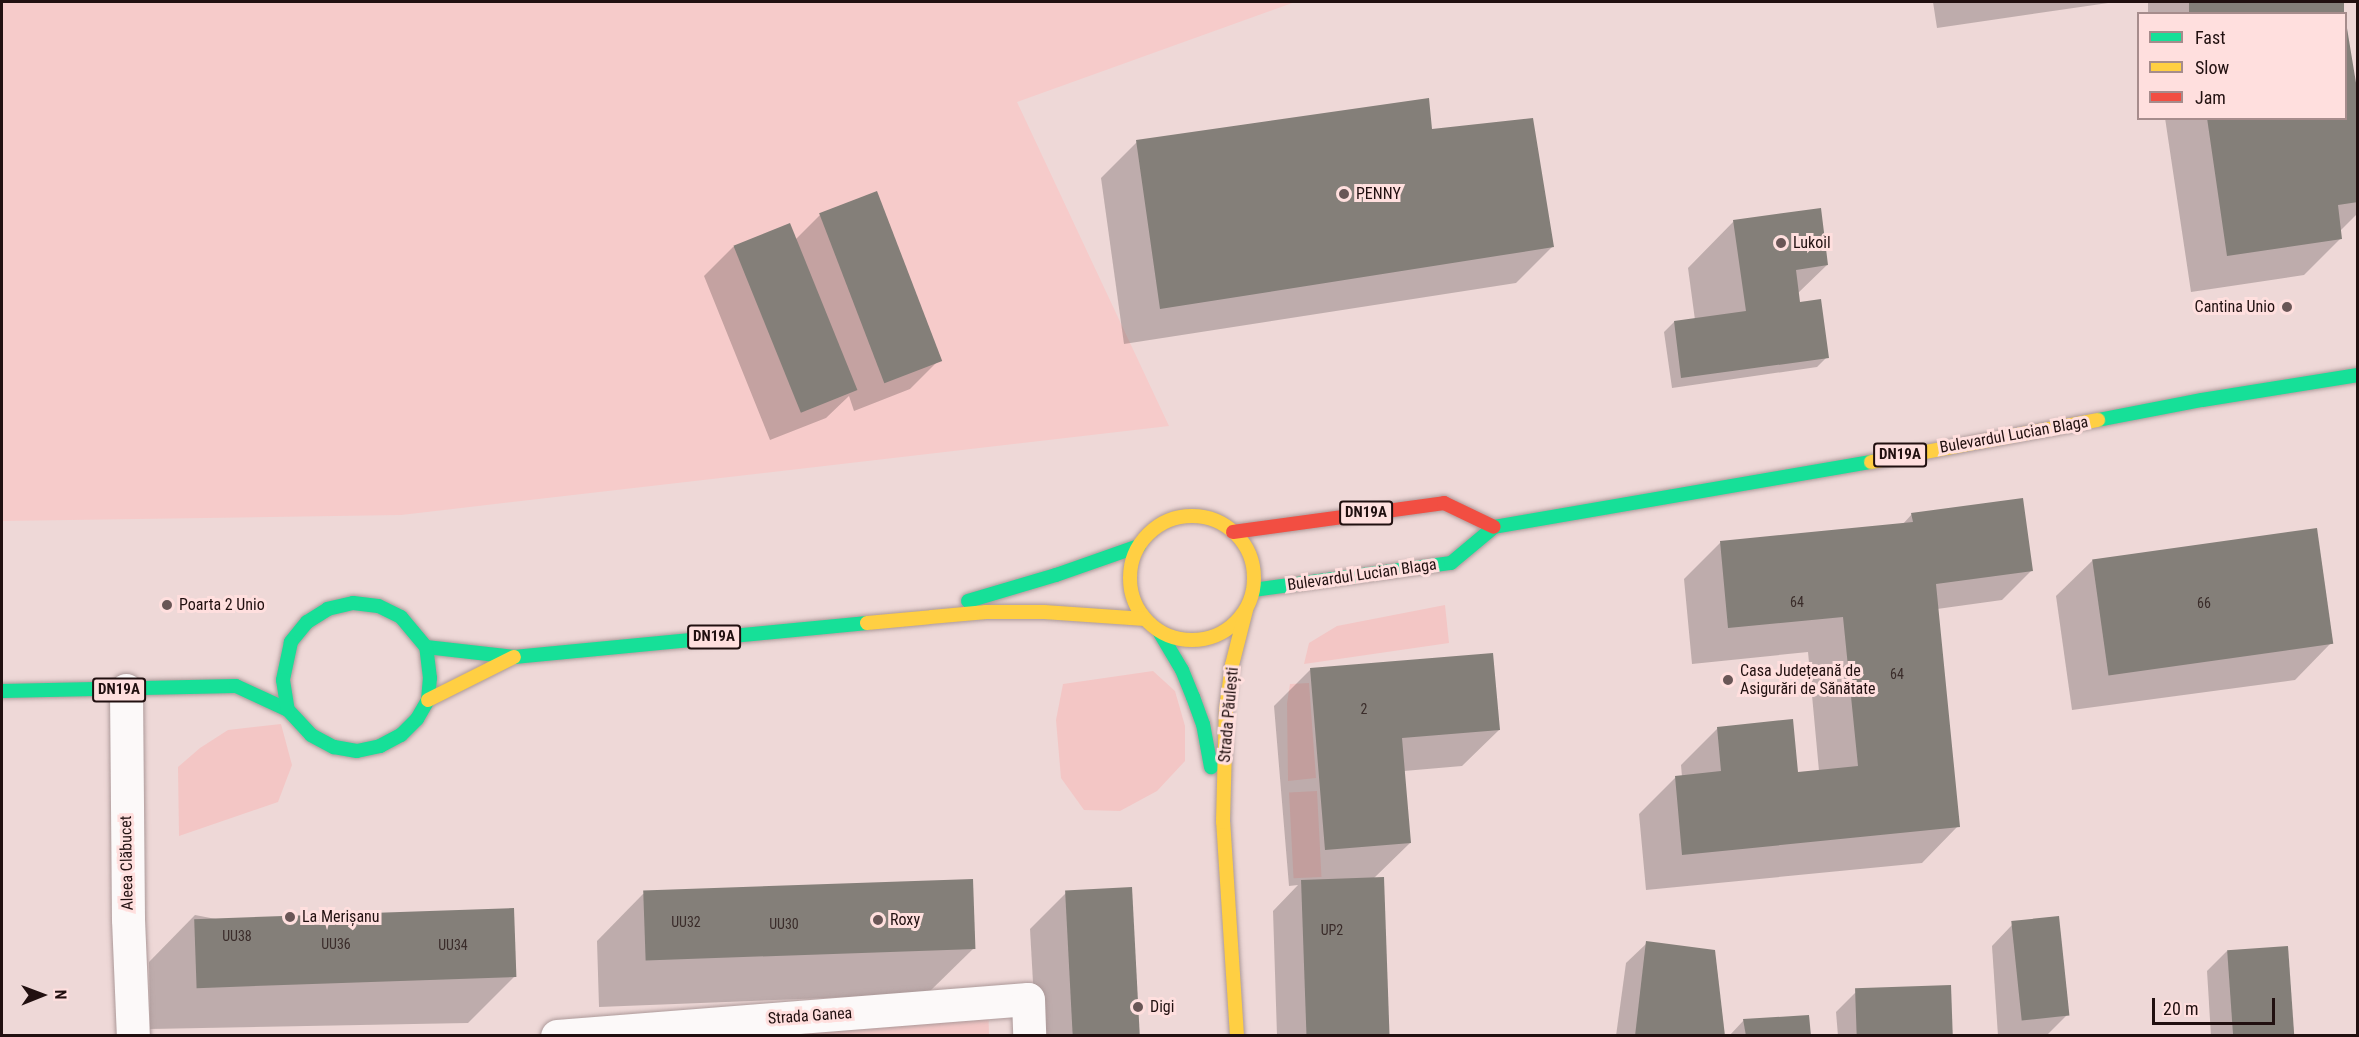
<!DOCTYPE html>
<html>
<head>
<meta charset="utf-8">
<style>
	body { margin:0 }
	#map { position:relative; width:2359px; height:1037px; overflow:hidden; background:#eed8d7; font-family:"Roboto Condensed",sans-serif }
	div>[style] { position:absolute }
	.built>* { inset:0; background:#f6cbca }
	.green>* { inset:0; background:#f3c6c5; transform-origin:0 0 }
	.shadow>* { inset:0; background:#0003; transform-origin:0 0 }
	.building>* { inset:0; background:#847f79; transform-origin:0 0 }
	.roads { filter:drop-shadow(0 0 2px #ac9999) drop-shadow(0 0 2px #ac9999) }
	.street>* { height:33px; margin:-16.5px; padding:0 16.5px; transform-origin:16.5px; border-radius:16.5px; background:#fcf9f9 }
	.fast>* { height:14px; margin:-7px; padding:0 7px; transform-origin:7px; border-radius:7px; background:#16e098 }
	.slow>* { height:14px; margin:-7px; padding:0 7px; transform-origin:7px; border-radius:7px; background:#ffcf43 }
	.slow>.ring { margin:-7px; padding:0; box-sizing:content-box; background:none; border:14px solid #ffcf43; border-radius:50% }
	.jam>* { height:14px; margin:-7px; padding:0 7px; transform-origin:7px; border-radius:7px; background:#f24e42 }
	.dots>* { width:16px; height:16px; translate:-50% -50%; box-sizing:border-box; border:3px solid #ffdfde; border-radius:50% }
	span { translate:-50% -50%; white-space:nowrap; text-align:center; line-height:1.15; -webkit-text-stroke:6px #ffdfde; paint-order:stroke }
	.number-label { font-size:14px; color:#3a2c2a }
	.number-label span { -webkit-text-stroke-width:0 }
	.shield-label span { padding:2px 4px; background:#ffdfde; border:2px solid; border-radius:4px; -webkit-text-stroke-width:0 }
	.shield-label { font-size:15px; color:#211010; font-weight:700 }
	.poi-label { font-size:16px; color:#211010 }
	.left { translate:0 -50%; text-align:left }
	.right { translate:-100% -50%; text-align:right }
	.street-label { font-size:16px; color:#211010 }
	.frame { position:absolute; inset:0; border:3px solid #211010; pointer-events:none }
	.legend { position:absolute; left:2137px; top:12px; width:210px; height:108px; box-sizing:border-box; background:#ffdfde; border:2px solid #a68c8c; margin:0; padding:8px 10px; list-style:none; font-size:18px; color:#211010 }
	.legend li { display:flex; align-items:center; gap:12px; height:30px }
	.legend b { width:30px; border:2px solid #a68c8c }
	.north { position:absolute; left:12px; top:965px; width:60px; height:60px; -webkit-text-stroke:4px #ffdfde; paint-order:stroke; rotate:89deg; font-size:16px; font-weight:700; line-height:24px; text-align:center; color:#211010 }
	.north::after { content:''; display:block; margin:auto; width:21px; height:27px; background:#211010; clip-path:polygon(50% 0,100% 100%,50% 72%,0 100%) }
	.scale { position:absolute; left:2152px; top:998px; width:123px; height:27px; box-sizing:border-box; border:3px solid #211010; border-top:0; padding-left:8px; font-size:18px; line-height:21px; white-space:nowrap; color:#211010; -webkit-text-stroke:4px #ffdfde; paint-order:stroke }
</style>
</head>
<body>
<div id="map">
	<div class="built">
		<div style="clip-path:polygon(2px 2px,1295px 2px,1017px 102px,1169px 426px,401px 515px,2px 521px)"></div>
	</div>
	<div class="green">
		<div style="clip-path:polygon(1445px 605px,1449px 643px,1304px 664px,1309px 643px,1337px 626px)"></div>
		<div style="clip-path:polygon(1153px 671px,1175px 691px,1185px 726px,1185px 761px,1157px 791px,1120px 811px,1084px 810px,1061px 778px,1056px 720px,1063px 684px)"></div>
		<div style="clip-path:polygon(1309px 683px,1316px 778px,1288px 781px,1287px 703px,1290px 684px)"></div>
		<div style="clip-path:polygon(281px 724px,292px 765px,278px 802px,179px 836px,178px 767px,200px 748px,228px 730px)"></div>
		<div style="left:1317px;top:791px;width:86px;height:28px;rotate:87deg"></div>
		<div style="clip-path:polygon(988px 1002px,989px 1035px,557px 1035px)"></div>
	</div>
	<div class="shadow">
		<div style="clip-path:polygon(1933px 2px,2115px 2px,1937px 28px)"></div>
		<div style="left:2148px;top:2px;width:194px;height:12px"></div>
		<div style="clip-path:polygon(2346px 24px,2358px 105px,2358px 213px,2340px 231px,2341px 238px,2304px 275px,2191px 292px,2165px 118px,2346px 118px)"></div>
		<div style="clip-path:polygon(1137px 142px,1552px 247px,1516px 283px,1124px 344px,1101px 178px)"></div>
		<div style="clip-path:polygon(820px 215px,939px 360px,910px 389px,854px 411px,849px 396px,826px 418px,770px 440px,704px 276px,733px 247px,795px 240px)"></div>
		<div style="clip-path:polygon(1734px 221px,1827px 265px,1797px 294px,1798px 304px,1827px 357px,1817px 367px,1672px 388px,1664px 332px,1674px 322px,1695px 320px,1688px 268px)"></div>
		<div style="clip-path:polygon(1912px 514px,2031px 571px,2002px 600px,1937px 609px,1958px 826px,1922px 863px,1646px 890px,1639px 814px,1675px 778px,1682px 777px,1681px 765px,1718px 728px,1797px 774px,1819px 771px,1808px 652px,1692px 664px,1684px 579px,1720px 543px,1902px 525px)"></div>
		<div style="clip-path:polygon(2093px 560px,2331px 643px,2295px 680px,2072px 710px,2056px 596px)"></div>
		<div style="clip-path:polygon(1310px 670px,1499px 730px,1462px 766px,1404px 771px,1410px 843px,1373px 879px,1388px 1036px,1277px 1036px,1273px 911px,1298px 885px,1289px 886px,1274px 706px)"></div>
		<div style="clip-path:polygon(1066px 893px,1140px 1036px,1036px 1036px,1030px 929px)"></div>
		<div style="clip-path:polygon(643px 894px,974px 948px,927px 994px,599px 1007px,597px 941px)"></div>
		<div style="clip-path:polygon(195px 915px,514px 977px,468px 1023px,150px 1029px,149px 962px)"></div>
		<div style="clip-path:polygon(2012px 925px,2067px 1015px,2047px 1035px,1998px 1036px,1992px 946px)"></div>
		<div style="clip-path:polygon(1647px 943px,1723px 1036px,1616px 1036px,1626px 963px)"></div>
		<div style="clip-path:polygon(2227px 951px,2292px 1036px,2211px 1036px,2207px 971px)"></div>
		<div style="clip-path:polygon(1856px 992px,1952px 1036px,1838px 1036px,1836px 1012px)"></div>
		<div style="clip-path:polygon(1744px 1020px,1809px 1036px,1729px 1036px)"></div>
	</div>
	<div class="building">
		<div style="left:2189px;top:2px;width:155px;height:12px"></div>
		<div style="clip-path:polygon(2346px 22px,2358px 95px,2358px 202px,2338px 205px,2342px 239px,2227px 256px,2207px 118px,2346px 118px)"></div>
		<div style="clip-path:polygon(1429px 98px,1432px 129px,1533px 118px,1554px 247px,1160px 309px,1136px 140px)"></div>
		<div style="left:877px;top:191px;width:182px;height:62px;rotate:69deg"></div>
		<div style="clip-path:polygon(1821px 208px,1828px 265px,1796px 270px,1800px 302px,1821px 299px,1829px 358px,1681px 378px,1674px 321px,1746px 311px,1733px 220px)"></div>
		<div style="left:790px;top:223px;width:180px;height:61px;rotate:68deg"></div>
		<div style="clip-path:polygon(2023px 498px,2033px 571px,1936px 584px,1960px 827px,1682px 855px,1675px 776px,1721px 771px,1717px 727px,1793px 719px,1798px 772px,1858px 766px,1843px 617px,1728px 628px,1720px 541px,1913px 522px,1911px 513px)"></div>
		<div style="left:2317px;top:528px;width:117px;height:227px;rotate:82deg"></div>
		<div style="clip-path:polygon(1493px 653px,1500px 730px,1402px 738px,1411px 843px,1325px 850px,1310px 668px)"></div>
		<div style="left:1384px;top:877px;width:159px;height:83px;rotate:88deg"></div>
		<div style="left:973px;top:879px;width:70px;height:330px;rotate:88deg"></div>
		<div style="left:1132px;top:887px;width:149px;height:67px;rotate:87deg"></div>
		<div style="left:514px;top:908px;width:69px;height:320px;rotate:88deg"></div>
		<div style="left:2059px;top:916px;width:100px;height:48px;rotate:84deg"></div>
		<div style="clip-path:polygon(1646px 941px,1715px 950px,1725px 1036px,1635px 1036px)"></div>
		<div style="left:2288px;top:946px;width:90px;height:61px;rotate:86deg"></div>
		<div style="left:1951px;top:985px;width:51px;height:96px;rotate:88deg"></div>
		<div style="clip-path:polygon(1809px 1015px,1811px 1036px,1746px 1036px,1743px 1019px)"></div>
	</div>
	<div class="roads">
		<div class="street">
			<div style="left:126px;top:690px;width:229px;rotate:89.5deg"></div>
			<div style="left:128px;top:919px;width:117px;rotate:87.6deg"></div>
			<div style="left:557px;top:1036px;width:472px;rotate:-4.5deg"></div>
			<div style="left:1028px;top:999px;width:37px;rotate:88deg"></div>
		</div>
		<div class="fast">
			<div style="left:2098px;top:420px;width:106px;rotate:-10.9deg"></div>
			<div style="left:2202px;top:400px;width:158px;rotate:-9.1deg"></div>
			<div style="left:1253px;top:590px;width:200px;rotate:-7.8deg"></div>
			<div style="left:1451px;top:563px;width:56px;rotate:-39.9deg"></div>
			<div style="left:1494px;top:527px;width:383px;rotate:-9.8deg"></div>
			<div style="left:968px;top:601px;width:92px;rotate:-16.5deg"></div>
			<div style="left:1056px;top:575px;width:88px;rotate:-19.3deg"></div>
			<div style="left:1160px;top:633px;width:43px;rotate:59.3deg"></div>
			<div style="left:1182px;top:670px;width:29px;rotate:68deg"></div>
			<div style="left:1193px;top:697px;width:29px;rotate:70deg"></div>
			<div style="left:1203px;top:724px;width:44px;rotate:79.5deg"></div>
			<div style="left:426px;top:647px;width:89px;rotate:6.5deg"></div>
			<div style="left:514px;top:657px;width:355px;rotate:-5.5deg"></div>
			<div style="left:2px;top:691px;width:234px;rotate:-1.2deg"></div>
			<div style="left:236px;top:686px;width:57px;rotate:24.8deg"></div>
			<div style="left:288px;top:710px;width:34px;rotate:47deg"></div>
			<div style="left:311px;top:735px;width:26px;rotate:28deg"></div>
			<div style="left:334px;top:747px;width:23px;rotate:10deg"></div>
			<div style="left:357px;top:751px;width:24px;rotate:-12deg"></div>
			<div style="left:380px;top:746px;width:24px;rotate:-28deg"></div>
			<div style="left:401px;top:735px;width:23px;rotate:-45deg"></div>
			<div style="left:417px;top:719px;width:22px;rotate:-60deg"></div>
			<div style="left:428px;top:700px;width:22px;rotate:-85deg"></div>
			<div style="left:430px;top:678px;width:31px;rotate:-97deg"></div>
			<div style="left:426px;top:647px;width:39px;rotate:-130deg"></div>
			<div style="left:401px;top:617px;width:25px;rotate:-154deg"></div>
			<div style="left:378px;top:606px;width:25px;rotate:-173deg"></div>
			<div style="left:353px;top:603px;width:26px;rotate:167deg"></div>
			<div style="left:328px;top:609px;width:25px;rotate:148deg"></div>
			<div style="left:307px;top:622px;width:26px;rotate:129deg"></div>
			<div style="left:291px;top:642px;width:39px;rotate:102deg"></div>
			<div style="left:283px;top:680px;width:30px;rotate:81deg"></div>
		</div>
		<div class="slow">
			<div style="left:1871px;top:462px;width:231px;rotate:-10.5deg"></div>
			<div class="ring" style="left:1130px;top:516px;width:110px;height:110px"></div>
			<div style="left:867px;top:623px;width:120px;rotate:-5.3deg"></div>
			<div style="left:986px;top:612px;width:58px"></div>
			<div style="left:1044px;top:612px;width:101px;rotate:4deg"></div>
			<div style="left:428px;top:700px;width:96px;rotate:-26.6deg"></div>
			<div style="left:1237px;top:1036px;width:214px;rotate:-93.7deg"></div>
			<div style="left:1223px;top:822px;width:112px;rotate:-88.5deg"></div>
			<div style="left:1226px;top:710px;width:45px;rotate:-82.4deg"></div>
			<div style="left:1232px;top:665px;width:57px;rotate:-75.7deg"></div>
		</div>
		<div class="jam">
			<div style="left:1233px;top:532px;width:213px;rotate:-7.8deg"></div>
			<div style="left:1444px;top:503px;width:55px;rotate:25.6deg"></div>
		</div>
	</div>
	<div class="dots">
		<div style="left:1344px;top:194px;background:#695656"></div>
		<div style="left:1781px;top:243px;background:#695656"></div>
		<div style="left:2287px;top:307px;background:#695656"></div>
		<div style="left:167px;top:605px;background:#695656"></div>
		<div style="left:1728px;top:680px;background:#695656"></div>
		<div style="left:290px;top:917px;background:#695656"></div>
		<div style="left:878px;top:920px;background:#695656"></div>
		<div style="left:1138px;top:1007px;background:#695656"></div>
	</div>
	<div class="number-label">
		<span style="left:1797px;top:602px">64</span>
		<span style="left:2204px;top:603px">66</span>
		<span style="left:1897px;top:674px">64</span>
		<span style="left:1364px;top:709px">2</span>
		<span style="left:686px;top:922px">UU32</span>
		<span style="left:784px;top:924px">UU30</span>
		<span style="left:1332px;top:930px">UP2</span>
		<span style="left:237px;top:936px">UU38</span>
		<span style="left:336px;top:944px">UU36</span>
		<span style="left:453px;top:945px">UU34</span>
	</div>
	<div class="shield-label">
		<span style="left:1900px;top:455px">DN19A</span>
		<span style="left:1366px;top:513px">DN19A</span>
		<span style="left:714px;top:637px">DN19A</span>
		<span style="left:119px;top:690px">DN19A</span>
	</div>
	<div class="poi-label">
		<span class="left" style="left:1356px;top:194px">PENNY</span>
		<span class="left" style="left:1793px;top:243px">Lukoil</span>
		<span class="right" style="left:2275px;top:307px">Cantina Unio</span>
		<span class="left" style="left:179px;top:605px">Poarta 2 Unio</span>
		<span class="left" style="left:1740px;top:680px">Casa Județeană de<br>Asigurări de Sănătate</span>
		<span class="left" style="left:302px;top:917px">La Merișanu</span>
		<span class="left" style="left:890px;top:920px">Roxy</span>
		<span class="left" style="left:1150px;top:1007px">Digi</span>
	</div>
	<div class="street-label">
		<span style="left:2014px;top:435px;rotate:-10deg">Bulevardul Lucian Blaga</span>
		<span style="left:1362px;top:575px;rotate:-8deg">Bulevardul Lucian Blaga</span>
		<span style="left:1229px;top:715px;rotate:-85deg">Strada Păulești</span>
		<span style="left:127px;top:863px;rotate:-91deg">Aleea Clăbucet</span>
		<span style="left:810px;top:1016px;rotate:-4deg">Strada Ganea</span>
	</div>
	<div class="frame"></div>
	<ul class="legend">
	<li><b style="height:8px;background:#16e098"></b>Fast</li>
	<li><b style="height:8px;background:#ffcf43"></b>Slow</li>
	<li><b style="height:8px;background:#f24e42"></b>Jam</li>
	</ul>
	<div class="north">N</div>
	<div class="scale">20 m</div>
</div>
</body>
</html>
